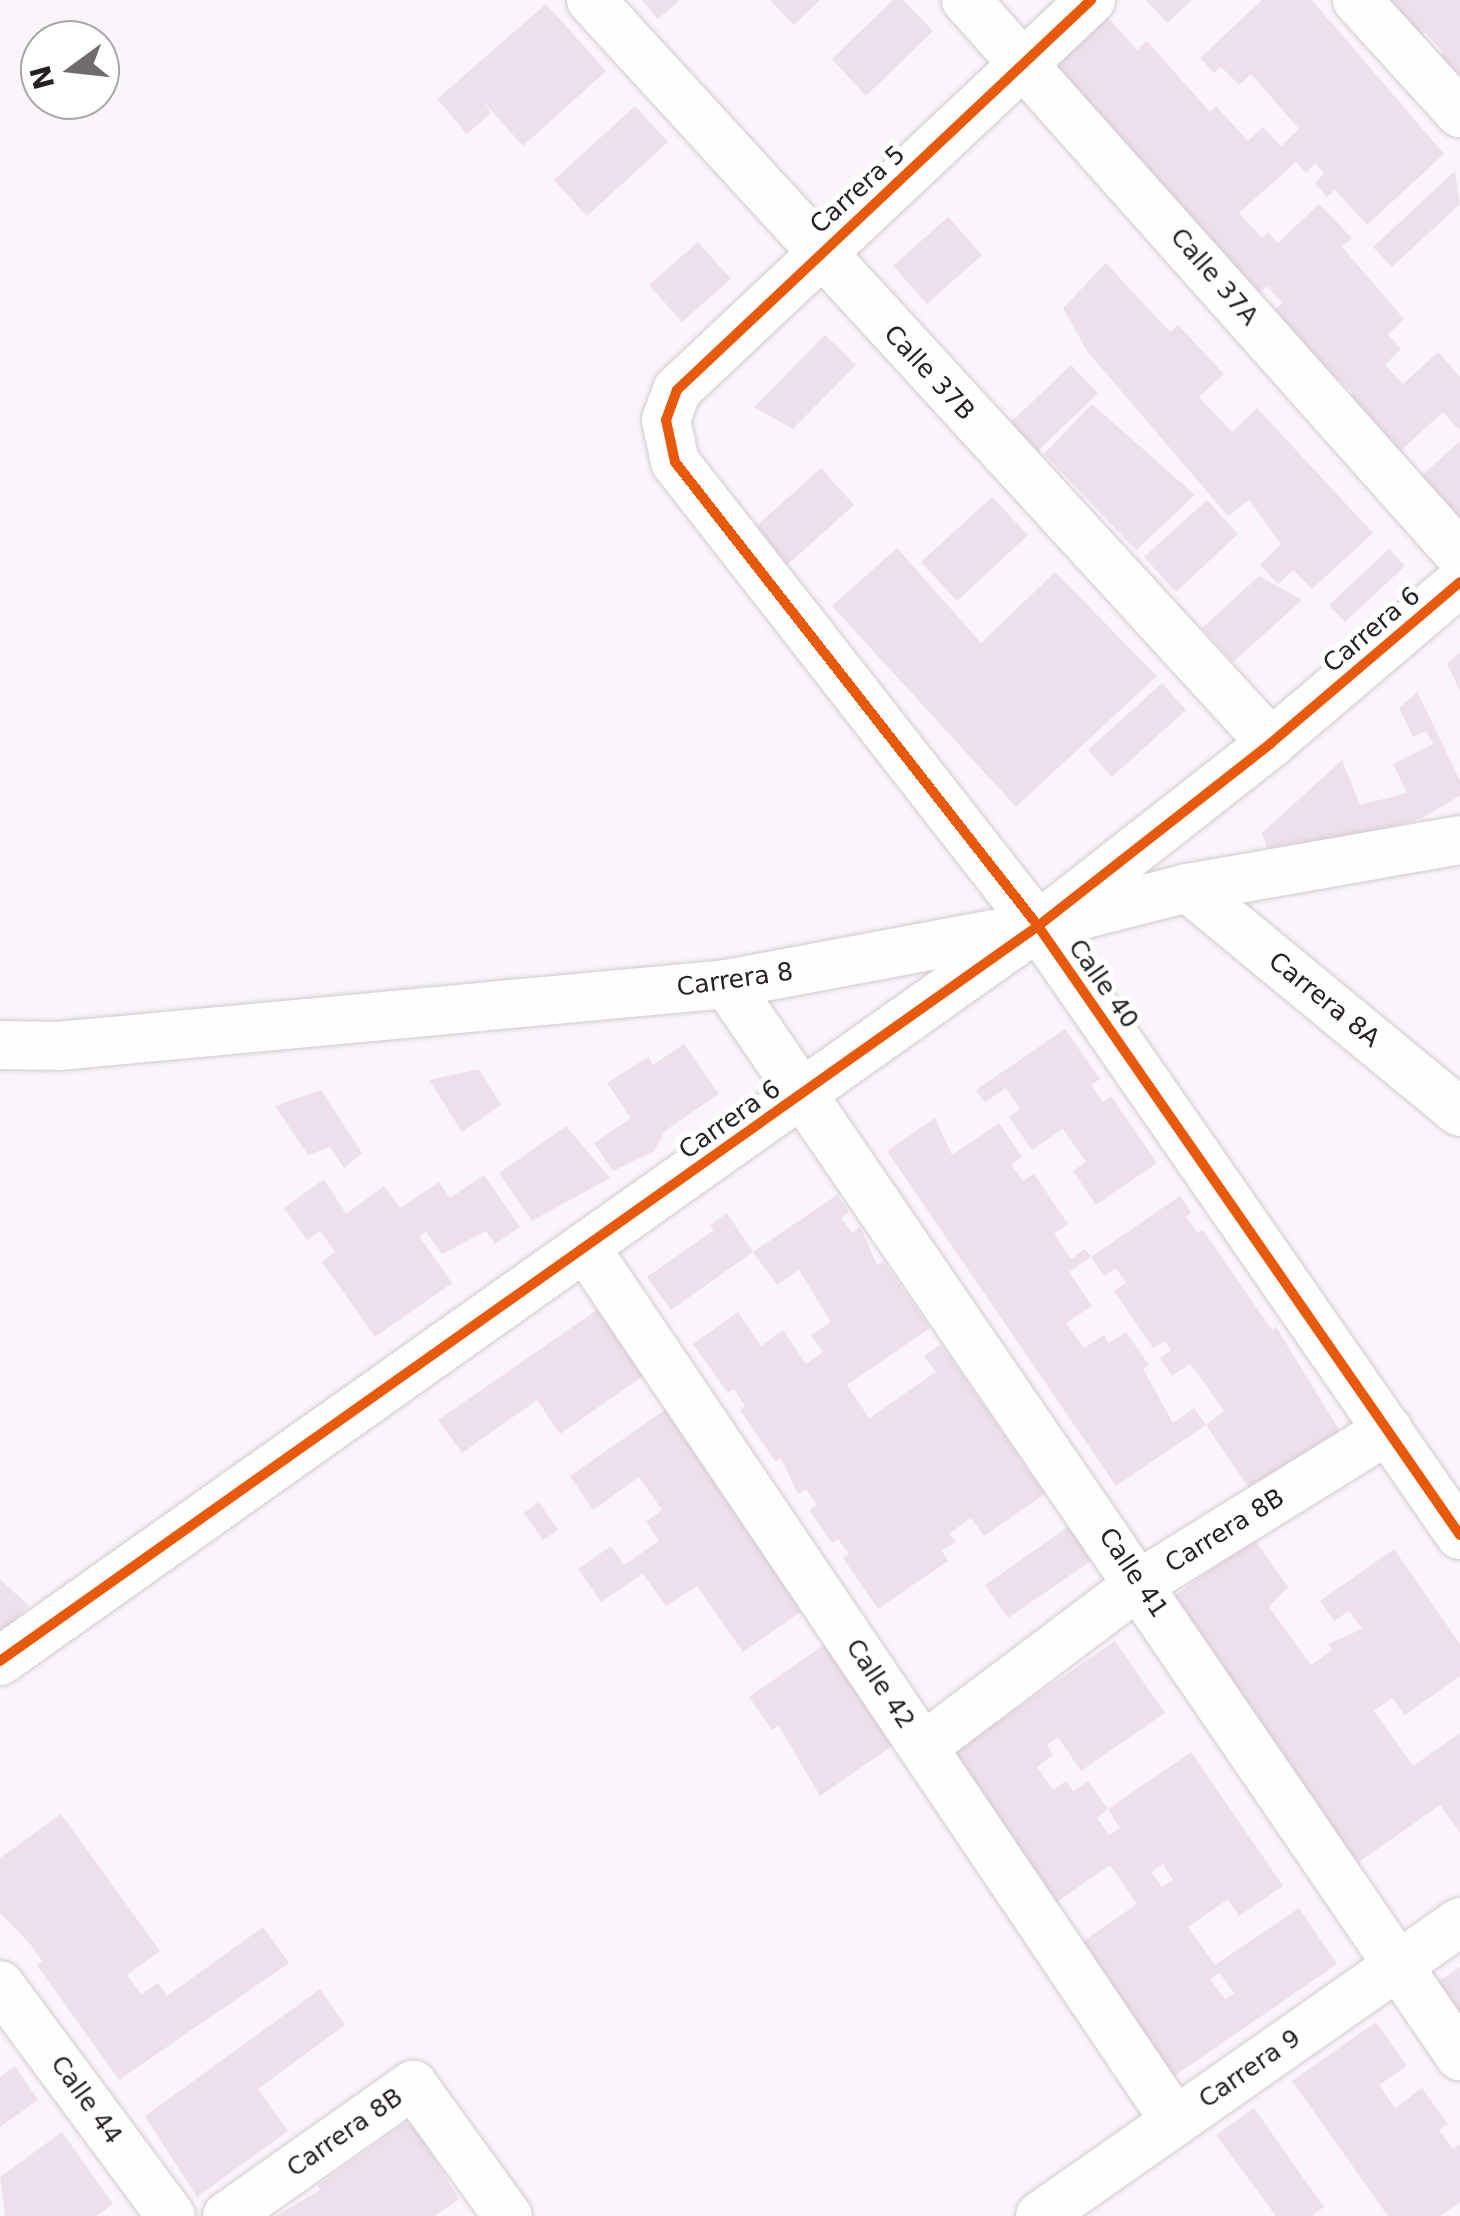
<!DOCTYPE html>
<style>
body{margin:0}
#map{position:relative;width:1460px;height:2216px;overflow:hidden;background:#faf5fa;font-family:"DejaVu Sans",sans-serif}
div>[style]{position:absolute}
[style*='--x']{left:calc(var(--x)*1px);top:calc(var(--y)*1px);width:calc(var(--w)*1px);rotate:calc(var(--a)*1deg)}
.building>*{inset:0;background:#eddfeb}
.roads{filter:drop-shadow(0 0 2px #d0cacf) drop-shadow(0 0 2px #d0cacf)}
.street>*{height:48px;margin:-24px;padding:0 24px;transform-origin:24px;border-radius:24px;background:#fefefe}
.cycleway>*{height:10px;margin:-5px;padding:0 5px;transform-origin:5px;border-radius:5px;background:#e8590c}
span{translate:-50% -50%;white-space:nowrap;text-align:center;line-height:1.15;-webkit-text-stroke:10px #fff;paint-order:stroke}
.street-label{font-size:25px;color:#272126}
.north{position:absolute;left:20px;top:20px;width:100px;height:100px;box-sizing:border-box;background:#fff;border:2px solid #a9a6a8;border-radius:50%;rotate:255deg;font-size:28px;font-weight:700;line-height:40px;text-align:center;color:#272126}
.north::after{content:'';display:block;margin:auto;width:35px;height:45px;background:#716b70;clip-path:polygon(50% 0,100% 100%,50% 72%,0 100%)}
</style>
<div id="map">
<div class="building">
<div style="clip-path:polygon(642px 0,680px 0,658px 19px)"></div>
<div style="clip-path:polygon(770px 0,820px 0,794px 25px)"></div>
<div style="clip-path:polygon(893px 0,903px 0,933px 31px,866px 96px,832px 59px)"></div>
<div style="clip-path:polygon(1146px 0,1192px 0,1167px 23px)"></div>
<div style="clip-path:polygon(1262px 0,1312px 0,1444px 154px,1367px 225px,1335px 190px,1327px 197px,1315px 183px,1324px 173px,1315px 163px,1306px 173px,1296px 162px,1239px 213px,1262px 238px,1268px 232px,1278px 243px,1319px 204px,1352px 238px,1342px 247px,1404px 319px,1388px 334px,1401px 349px,1385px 365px,1403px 384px,1438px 352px,1460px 377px,1460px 431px,1443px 412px,1398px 453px,1348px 398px,1353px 393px,1339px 379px,1334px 383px,1270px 314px,1282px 303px,1267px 286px,1255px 297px,1050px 67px,1106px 15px,1137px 50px,1147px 41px,1210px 112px,1216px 106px,1248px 141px,1263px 127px,1281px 146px,1299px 129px,1251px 74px,1239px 85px,1221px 67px,1214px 73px,1200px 58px)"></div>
<div style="clip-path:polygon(1391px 0,1460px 0,1460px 90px,1439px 57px,1443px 52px,1425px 32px,1415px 42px,1383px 7px)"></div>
<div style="clip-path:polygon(546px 4px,606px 71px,523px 146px,483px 101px,491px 113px,467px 134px,437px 99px)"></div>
<div style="clip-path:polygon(635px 106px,668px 142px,587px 216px,554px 180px)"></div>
<div style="clip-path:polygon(1455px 171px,1460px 204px,1392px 267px,1373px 247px)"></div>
<div style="clip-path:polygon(948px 217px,982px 255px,927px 304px,893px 266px)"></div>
<div style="clip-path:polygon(698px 242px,731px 279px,682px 322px,649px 285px)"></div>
<div style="clip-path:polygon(1106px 263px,1170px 332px,1178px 325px,1224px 374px,1199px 397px,1232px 432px,1257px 408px,1373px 533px,1312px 589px,1293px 570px,1278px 584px,1260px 565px,1281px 544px,1249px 500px,1228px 516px,1087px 351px,1063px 308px)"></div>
<div style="clip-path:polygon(825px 335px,856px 365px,793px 429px,754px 407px)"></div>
<div style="clip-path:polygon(1071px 365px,1098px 393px,1036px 453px,1009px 424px)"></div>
<div style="clip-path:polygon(1092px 404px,1195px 495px,1136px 550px,1044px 454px)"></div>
<div style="clip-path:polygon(1460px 441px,1460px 516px,1458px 518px,1420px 477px)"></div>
<div style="clip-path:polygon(821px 468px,854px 505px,776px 575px,743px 538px)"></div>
<div style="clip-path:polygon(992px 497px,1028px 535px,957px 601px,921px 562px)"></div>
<div style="clip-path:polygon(1207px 500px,1238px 534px,1176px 592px,1144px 557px)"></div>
<div style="clip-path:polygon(897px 548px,981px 643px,1055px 572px,1157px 676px,1016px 807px,832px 606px)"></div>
<div style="clip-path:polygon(1389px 549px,1405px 566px,1345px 622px,1329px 605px)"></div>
<div style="clip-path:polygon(1259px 576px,1302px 600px,1233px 662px,1202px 628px)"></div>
<div style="clip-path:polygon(1460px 652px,1460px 691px,1447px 664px)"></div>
<div style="clip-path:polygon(1162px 683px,1186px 710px,1112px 777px,1088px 750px)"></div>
<div style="clip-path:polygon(1417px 692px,1460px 780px,1460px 796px,1420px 819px,1271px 860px,1262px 833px,1342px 760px,1360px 805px,1407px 793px,1393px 764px,1433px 744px,1426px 731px,1413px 737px,1399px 708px)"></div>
<div style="clip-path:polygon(1065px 1029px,1100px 1079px,1091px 1085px,1103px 1102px,1111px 1096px,1157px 1163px,1096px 1205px,1073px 1171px,1086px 1162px,1063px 1129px,1032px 1150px,1009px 1117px,1020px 1109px,1006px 1088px,985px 1102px,976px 1090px)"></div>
<div style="clip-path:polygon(684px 1044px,719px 1094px,665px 1131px,654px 1151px,613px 1171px,594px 1143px,631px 1118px,607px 1083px,648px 1057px,653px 1065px)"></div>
<div style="clip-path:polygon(479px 1069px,501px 1105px,462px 1132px,429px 1080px)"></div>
<div style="clip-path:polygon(321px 1090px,362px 1153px,344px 1168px,330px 1147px,308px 1155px,275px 1106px)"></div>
<div style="clip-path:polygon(935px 1118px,952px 1155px,999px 1123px,1022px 1157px,1011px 1164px,1023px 1181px,1034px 1174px,1068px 1224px,1054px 1234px,1071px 1259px,1085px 1249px,1091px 1257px,1180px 1196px,1191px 1212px,1186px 1217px,1198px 1233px,1203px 1230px,1272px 1330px,1276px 1327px,1340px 1431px,1251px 1491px,1206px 1425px,1224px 1411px,1201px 1378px,1190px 1364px,1172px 1376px,1160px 1358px,1171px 1350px,1165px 1341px,1153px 1348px,1114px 1291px,1126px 1283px,1116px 1268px,1104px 1276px,1091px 1257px,1069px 1272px,1092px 1306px,1066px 1323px,1084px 1348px,1104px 1335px,1109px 1343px,1126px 1332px,1149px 1365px,1143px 1369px,1173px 1423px,1194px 1408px,1206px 1425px,1116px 1486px,887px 1151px)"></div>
<div style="clip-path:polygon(566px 1126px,610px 1178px,532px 1221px,499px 1173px)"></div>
<div style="clip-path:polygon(484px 1175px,520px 1227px,495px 1244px,486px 1231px,442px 1254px,426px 1232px,419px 1236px,452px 1283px,375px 1337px,322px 1262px,335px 1252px,320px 1231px,307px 1240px,284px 1208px,324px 1179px,346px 1214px,384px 1186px,400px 1208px,439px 1182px,450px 1198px)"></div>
<div style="clip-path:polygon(837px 1195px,849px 1212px,841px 1218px,852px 1233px,860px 1227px,877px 1265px,883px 1261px,930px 1328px,847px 1385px,869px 1418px,936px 1372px,924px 1356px,941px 1344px,1045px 1494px,984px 1536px,971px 1518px,949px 1534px,956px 1542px,942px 1551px,948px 1561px,878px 1609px,843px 1558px,849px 1554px,838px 1539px,832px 1543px,809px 1510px,817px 1505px,806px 1489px,798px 1494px,781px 1458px,775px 1461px,740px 1410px,745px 1406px,734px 1389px,728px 1393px,693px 1344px,738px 1312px,761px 1346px,783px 1330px,806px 1364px,823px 1352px,811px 1335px,831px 1322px,799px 1270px,777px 1285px,753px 1252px)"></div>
<div style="clip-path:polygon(727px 1213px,753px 1252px,671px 1310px,647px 1277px,714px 1230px,710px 1225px)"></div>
<div style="clip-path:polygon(597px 1310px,643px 1376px,560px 1434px,537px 1400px,462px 1453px,438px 1420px)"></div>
<div style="clip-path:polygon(666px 1409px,805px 1609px,743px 1652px,697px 1586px,666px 1606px,643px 1574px,601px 1602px,578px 1569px,611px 1546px,624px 1565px,659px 1541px,646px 1522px,662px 1510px,639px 1477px,593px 1510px,570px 1476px)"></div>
<div style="clip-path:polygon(539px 1502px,558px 1530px,543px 1540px,524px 1513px)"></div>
<div style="clip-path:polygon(1068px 1527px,1091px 1561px,1008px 1618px,985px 1585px)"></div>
<div style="clip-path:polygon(1254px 1539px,1288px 1587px,1269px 1607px,1311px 1665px,1332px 1650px,1328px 1644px,1362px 1629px,1349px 1611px,1334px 1621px,1320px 1601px,1394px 1549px,1460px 1644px,1460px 1676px,1405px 1715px,1392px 1698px,1374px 1711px,1413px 1766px,1460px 1733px,1460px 1833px,1440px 1805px,1352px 1867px,1166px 1602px)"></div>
<div style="clip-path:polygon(0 1579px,29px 1606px,0 1634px)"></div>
<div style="clip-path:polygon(evenodd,1115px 1641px,1165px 1713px,1081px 1771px,1058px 1737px,1047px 1745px,1053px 1755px,1037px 1767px,1053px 1790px,1066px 1781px,1073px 1791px,1088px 1781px,1108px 1809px,1097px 1818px,1109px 1835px,1120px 1828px,1108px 1809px,1191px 1752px,1283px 1886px,1239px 1916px,1228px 1899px,1188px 1927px,1215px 1965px,1299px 1908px,1337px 1964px,1170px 2079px,1078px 1945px,1137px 1904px,1110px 1865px,1051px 1906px,1039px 1889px,1045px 1886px,1041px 1880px,1036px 1884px,997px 1828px,1003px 1824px,948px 1756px,1115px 1641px,1163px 1864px,1173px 1880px,1162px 1887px,1151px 1872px,1163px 1864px,1115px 1641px,1220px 1973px,1234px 1993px,1225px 1999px,1210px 1979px,1220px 1973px)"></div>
<div style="clip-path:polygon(828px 1642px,898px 1742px,820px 1796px,779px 1726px,772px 1730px,749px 1697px)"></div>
<div style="clip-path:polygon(61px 1814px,160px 1951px,127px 1975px,141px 1994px,158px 1983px,167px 1996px,263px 1927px,289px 1963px,119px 2080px,37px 1965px,42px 1961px,31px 1945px,0 1913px,0 1858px)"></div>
<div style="clip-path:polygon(1460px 1967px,1460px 2029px,1435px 1984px)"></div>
<div style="clip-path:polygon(320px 1989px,345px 2025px,258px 2089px,288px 2131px,197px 2197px,145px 2116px)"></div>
<div style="clip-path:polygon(1376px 2022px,1407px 2066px,1379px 2085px,1395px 2108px,1422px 2088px,1448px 2124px,1439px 2130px,1453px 2149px,1460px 2144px,1460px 2202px,1440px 2216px,1388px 2216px,1292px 2081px)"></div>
<div style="clip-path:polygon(15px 2066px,38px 2100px,0 2127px,0 2077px)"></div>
<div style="clip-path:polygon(1254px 2108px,1324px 2207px,1311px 2216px,1276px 2216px,1216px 2135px)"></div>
<div style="clip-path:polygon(405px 2123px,413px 2124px,459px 2199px,435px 2216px,276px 2216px,320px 2190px,317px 2186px)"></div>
<div style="clip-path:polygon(62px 2132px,113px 2204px,96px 2216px,5px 2216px,0 2177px)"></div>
</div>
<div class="roads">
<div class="street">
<div style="--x:591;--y:0;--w:1007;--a:47.53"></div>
<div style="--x:966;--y:0;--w:743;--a:48.33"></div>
<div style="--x:1091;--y:0;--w:569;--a:136.71"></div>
<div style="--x:677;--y:390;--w:32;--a:110"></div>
<div style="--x:666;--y:420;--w:43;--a:77.9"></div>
<div style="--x:675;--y:462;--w:589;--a:51.96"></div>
<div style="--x:1038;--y:926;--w:741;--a:55.28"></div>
<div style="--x:1357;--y:0;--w:153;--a:47.7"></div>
<div style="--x:1188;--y:888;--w:352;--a:39.5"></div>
<div style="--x:727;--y:984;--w:1299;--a:55.64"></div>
<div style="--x:0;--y:1045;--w:58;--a:1"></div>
<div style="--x:58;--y:1046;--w:672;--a:-5.29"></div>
<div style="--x:727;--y:984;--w:316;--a:-10.6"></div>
<div style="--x:1038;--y:926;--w:155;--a:-14.2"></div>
<div style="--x:1188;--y:888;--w:276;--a:-10"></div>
<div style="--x:585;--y:1247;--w:1055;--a:55.98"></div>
<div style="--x:0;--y:1661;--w:1272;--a:-35.3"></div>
<div style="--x:1038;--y:926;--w:296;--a:-38.1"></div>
<div style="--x:1271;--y:743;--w:248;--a:-40.4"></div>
<div style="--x:923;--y:1747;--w:273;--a:-37"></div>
<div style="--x:1141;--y:1583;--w:291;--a:-31.8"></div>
<div style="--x:0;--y:1985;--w:287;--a:53.5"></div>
<div style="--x:227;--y:2216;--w:228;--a:-35.2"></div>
<div style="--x:413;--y:2085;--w:162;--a:54.1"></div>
<div style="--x:1040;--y:2216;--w:513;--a:-34.99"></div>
</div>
</div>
<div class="cycleway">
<div style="--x:1091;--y:0;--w:569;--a:136.71"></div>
<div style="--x:677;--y:390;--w:32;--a:110"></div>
<div style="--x:666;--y:420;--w:43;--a:77.9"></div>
<div style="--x:675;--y:462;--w:589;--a:51.96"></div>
<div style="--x:1038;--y:926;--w:741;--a:55.28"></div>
<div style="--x:0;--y:1661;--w:1272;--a:-35.3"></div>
<div style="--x:1038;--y:926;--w:296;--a:-38.1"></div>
<div style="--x:1271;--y:743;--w:248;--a:-40.4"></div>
</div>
<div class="street-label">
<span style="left:858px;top:190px;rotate:-42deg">Carrera 5</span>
<span style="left:1214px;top:277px;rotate:49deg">Calle 37A</span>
<span style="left:929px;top:373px;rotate:47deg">Calle 37B</span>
<span style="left:1372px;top:630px;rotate:-40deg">Carrera 6</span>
<span style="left:735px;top:980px;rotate:-8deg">Carrera 8</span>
<span style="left:1103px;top:984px;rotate:55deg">Calle 40</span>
<span style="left:1324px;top:1000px;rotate:39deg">Carrera 8A</span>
<span style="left:730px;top:1120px;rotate:-35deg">Carrera 6</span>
<span style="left:1225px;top:1531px;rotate:-32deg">Carrera 8B</span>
<span style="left:1133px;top:1573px;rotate:56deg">Calle 41</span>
<span style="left:880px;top:1684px;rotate:56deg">Calle 42</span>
<span style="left:1250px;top:2069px;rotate:-35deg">Carrera 9</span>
<span style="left:86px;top:2100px;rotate:54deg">Calle 44</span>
<span style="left:345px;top:2133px;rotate:-35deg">Carrera 8B</span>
</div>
<div class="north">N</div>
</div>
